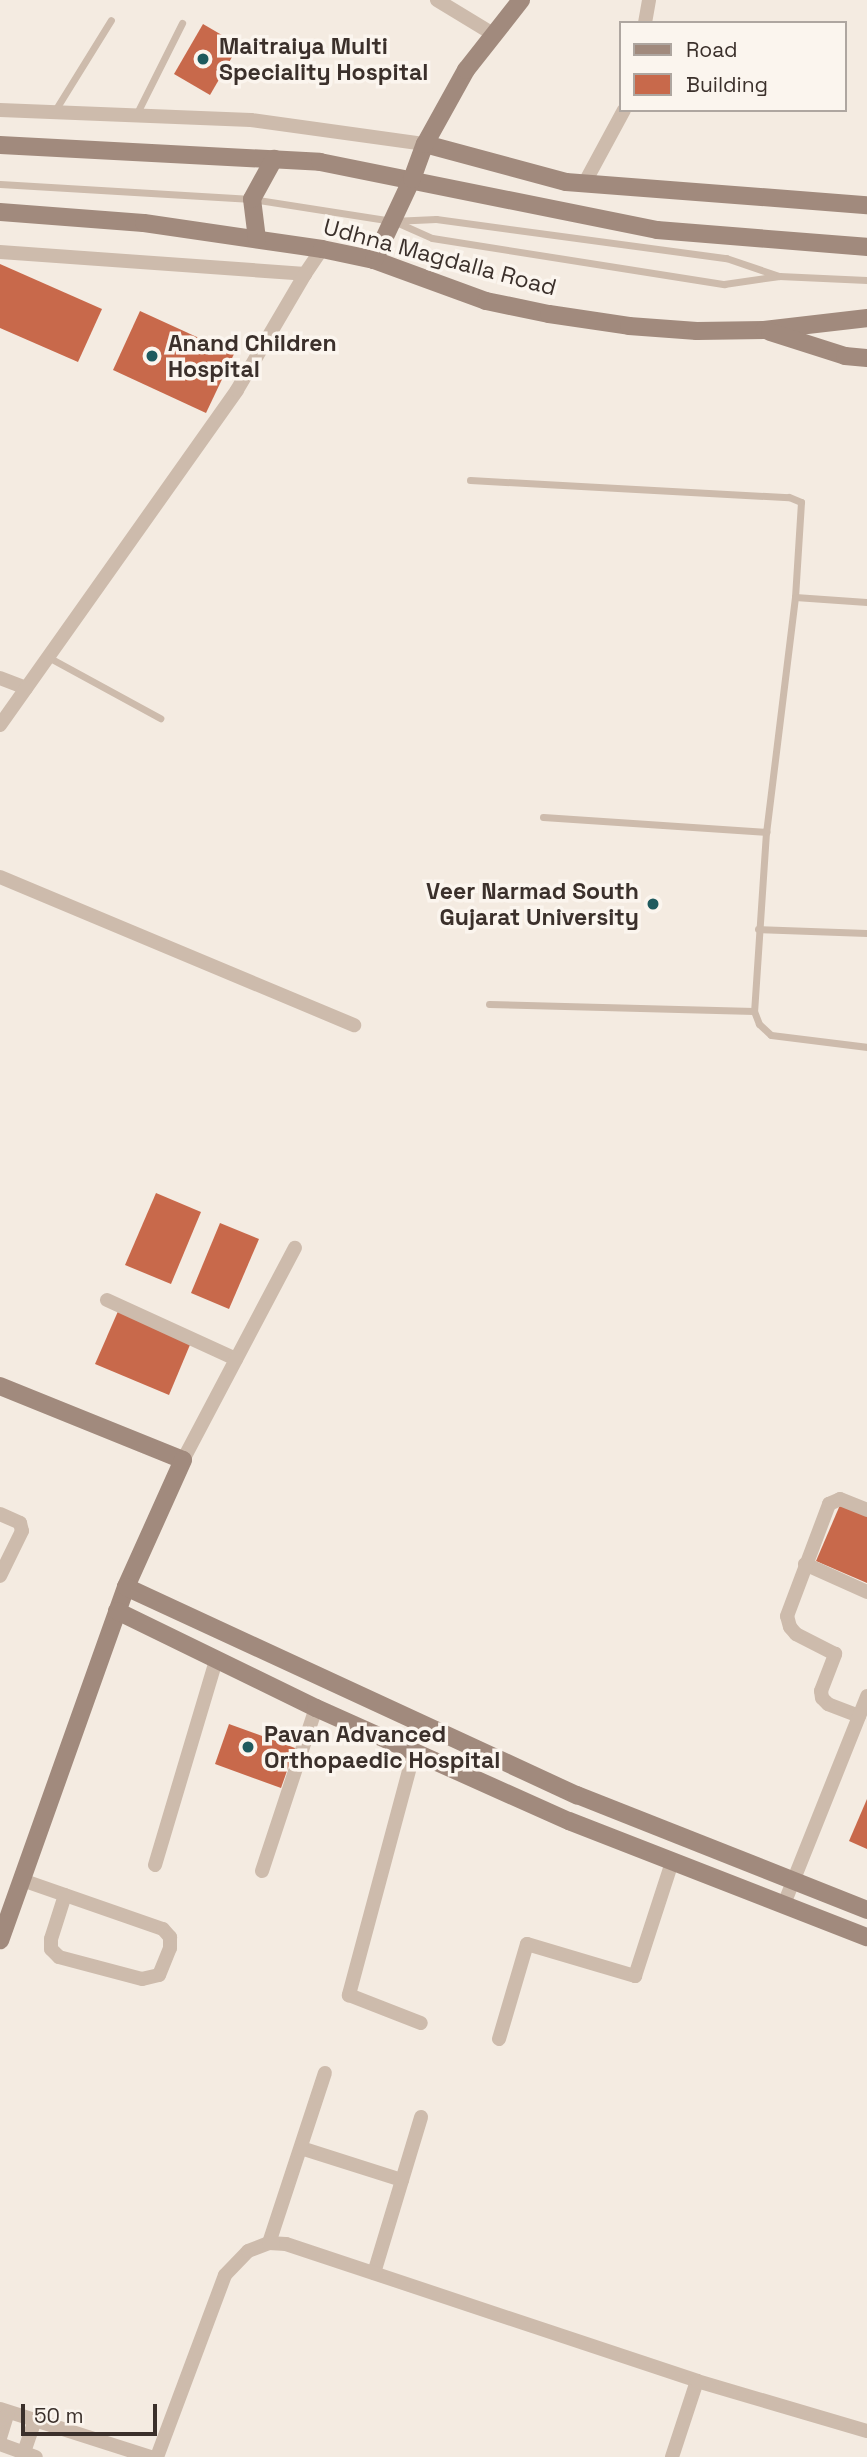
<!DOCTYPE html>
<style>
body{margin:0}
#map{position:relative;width:867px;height:2457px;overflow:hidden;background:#f4ebe1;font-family:"Space Grotesk",sans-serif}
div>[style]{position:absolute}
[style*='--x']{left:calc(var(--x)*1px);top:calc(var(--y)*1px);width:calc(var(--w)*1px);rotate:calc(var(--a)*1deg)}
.building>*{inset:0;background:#c8694b}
.lane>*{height:7px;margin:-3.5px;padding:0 3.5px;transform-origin:3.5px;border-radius:3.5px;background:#cdbbac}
.street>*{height:14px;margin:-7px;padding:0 7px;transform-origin:7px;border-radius:7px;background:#cdbbac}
.secondary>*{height:18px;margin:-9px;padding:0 9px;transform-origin:9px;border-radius:9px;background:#a18a7d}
.dots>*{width:19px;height:19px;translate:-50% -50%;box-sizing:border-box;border:4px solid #fbf5ee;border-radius:50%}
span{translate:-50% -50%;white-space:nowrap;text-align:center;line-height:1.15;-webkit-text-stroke:7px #fbf5ee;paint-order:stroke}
.poi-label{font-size:23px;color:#3b302b;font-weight:700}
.left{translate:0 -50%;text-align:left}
.right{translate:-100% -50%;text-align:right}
.street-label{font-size:23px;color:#3b302b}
.legend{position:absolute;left:619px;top:21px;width:228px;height:91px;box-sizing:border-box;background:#fbf5ee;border:2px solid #aea6a0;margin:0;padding:9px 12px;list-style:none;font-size:21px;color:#3b302b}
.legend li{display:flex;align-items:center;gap:14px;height:35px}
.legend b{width:35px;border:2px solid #aea6a0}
.scale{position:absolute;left:21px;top:2404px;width:136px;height:32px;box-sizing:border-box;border:4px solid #3b302b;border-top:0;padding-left:9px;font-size:21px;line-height:24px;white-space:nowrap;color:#3b302b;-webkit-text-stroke:5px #fbf5ee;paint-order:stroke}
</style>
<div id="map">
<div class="building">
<div style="clip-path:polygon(203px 24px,239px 45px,210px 95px,174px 74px)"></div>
<div style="clip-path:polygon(0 264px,102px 309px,78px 362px,0 328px)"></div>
<div style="clip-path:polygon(140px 311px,234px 354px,206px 413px,113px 370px)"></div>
<div style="clip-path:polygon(156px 1193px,201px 1212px,171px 1284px,125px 1265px)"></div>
<div style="clip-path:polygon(220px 1223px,259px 1239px,229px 1309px,191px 1293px)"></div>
<div style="clip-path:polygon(119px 1309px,192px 1340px,169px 1395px,95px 1364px)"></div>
<div style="clip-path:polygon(840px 1505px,867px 1516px,867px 1583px,816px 1561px)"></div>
<div style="clip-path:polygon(229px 1724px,295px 1748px,281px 1788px,215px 1764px)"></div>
<div style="clip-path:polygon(867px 1799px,867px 1849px,849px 1841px)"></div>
</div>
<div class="lane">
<div style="--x:54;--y:112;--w:108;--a:-58.2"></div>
<div style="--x:136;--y:115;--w:103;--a:-63.4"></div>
<div style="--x:0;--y:184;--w:252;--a:3.4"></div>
<div style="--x:252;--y:199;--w:142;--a:8.9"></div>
<div style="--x:392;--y:221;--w:44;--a:-2.6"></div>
<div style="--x:436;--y:219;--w:293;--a:7.7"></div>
<div style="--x:726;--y:258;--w:56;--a:18.8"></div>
<div style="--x:396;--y:222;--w:39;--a:24"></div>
<div style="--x:432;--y:238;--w:296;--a:9"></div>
<div style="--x:724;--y:284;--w:56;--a:-8.3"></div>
<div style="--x:779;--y:276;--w:88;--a:2.6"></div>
<div style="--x:470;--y:480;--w:319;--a:3.1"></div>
<div style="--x:789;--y:497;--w:13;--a:23"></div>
<div style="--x:801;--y:502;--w:95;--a:93.6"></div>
<div style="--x:795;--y:597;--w:237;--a:97"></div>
<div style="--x:766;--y:832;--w:179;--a:93.8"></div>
<div style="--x:754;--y:1011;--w:14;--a:69"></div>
<div style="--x:759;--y:1024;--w:16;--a:43"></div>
<div style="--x:771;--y:1035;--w:97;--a:7.1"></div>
<div style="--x:795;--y:597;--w:72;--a:4"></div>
<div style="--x:48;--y:657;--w:128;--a:28.6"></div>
<div style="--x:543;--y:817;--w:224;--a:3.8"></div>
<div style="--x:758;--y:929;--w:109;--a:2.1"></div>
<div style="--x:489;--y:1004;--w:265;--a:1.5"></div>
</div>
<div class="street">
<div style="--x:437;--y:0;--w:66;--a:31.3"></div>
<div style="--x:645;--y:23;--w:23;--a:-80"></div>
<div style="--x:0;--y:110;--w:251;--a:2.3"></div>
<div style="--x:251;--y:120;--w:176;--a:7.9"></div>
<div style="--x:584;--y:184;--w:84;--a:-61.6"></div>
<div style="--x:0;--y:252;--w:306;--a:4.1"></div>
<div style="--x:305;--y:274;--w:30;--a:-56"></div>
<div style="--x:0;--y:678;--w:28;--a:21"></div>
<div style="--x:0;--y:725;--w:410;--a:-54.7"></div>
<div style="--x:237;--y:390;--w:134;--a:-59.6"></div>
<div style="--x:0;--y:877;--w:384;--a:22.7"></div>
<div style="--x:107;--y:1300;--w:142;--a:24.6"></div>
<div style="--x:183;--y:1460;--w:240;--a:-62.2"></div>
<div style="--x:0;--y:1514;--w:22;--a:24"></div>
<div style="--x:20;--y:1523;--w:8;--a:76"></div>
<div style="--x:22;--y:1531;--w:50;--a:116.1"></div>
<div style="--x:805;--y:1564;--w:68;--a:24.3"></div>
<div style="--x:859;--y:1716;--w:33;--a:-159"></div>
<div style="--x:828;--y:1704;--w:8;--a:-135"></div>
<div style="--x:822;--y:1698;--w:7;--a:-98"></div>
<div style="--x:821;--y:1691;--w:40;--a:-69"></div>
<div style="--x:835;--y:1654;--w:44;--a:-152.9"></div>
<div style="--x:796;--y:1634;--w:9;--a:-131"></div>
<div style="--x:790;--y:1627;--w:11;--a:-105"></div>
<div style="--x:787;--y:1616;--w:120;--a:-69.4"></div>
<div style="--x:829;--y:1504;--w:12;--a:-24"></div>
<div style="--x:840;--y:1499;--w:29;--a:22"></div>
<div style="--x:414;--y:1752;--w:252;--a:105"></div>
<div style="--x:349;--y:1995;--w:77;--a:21.3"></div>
<div style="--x:155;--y:1865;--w:213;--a:-73.4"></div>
<div style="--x:262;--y:1871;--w:172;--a:-71.7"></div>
<div style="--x:22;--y:1880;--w:149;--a:19.2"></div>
<div style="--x:163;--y:1929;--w:11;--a:49"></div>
<div style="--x:170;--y:1937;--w:11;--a:90"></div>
<div style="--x:170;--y:1948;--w:29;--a:112"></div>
<div style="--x:159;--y:1975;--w:17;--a:167"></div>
<div style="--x:142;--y:1979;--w:86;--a:-165.2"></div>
<div style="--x:59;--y:1957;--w:11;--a:-135"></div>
<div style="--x:51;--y:1949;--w:10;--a:-90"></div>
<div style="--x:51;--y:1939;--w:46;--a:-72.3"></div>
<div style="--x:784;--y:1904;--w:224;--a:-68.2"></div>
<div style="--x:499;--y:2039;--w:99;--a:-73.6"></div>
<div style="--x:527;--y:1944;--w:113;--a:16.5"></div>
<div style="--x:635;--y:1976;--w:120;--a:-72"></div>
<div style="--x:301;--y:2148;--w:106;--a:17.6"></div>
<div style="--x:269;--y:2243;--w:179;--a:-71.8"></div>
<div style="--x:374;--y:2273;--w:163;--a:-73.2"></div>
<div style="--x:0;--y:2409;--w:157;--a:17.7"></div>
<div style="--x:0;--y:2438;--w:27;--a:-73"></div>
<div style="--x:0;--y:2444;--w:38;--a:20"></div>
<div style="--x:24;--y:2452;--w:34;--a:-71"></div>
<div style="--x:157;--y:2457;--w:194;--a:-69.5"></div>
<div style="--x:225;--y:2275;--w:33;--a:-46"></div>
<div style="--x:248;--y:2251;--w:22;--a:-21"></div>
<div style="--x:269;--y:2243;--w:17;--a:3"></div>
<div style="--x:286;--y:2244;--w:433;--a:18.4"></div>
<div style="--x:672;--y:2457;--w:80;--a:-71.8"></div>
<div style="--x:697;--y:2381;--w:177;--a:16.4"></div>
</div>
<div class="secondary">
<div style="--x:425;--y:144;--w:146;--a:15.1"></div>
<div style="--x:566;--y:182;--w:302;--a:4.4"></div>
<div style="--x:0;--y:145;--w:320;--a:3"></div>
<div style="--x:320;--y:162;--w:344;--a:11.4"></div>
<div style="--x:657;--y:230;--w:211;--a:4.6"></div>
<div style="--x:0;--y:212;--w:144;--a:4.4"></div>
<div style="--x:144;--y:223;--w:180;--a:8.3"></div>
<div style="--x:322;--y:249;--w:53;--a:11.9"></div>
<div style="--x:374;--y:260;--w:119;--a:20.1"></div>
<div style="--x:486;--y:301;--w:64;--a:11.7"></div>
<div style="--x:549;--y:314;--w:81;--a:8.5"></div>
<div style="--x:629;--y:326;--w:68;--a:4.2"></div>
<div style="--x:697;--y:331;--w:67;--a:-0.9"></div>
<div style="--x:764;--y:330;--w:104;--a:-6.6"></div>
<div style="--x:257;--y:239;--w:40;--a:-97.1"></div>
<div style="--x:252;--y:199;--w:46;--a:-61.2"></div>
<div style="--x:374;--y:260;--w:89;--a:-64.9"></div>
<div style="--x:412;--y:179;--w:37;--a:-70"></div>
<div style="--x:425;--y:144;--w:85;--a:-61"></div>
<div style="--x:466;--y:70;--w:89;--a:-51.8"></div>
<div style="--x:770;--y:332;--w:79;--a:17.7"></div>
<div style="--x:845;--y:356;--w:22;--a:5"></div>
<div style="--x:0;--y:1386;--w:197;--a:22"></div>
<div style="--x:183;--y:1460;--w:139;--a:114.2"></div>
<div style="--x:126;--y:1587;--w:375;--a:109.6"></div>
<div style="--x:126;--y:1587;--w:497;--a:24.8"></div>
<div style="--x:577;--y:1795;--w:312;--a:21.6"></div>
<div style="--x:117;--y:1611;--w:221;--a:26"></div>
<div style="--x:316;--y:1708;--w:277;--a:24.1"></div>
<div style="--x:569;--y:1821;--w:320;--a:21.3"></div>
</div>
<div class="dots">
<div style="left:203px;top:59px;background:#1f5a5e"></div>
<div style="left:152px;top:356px;background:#1f5a5e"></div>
<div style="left:653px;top:904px;background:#1f5a5e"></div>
<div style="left:248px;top:1747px;background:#1f5a5e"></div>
</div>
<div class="poi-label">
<span class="left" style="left:219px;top:59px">Maitraiya Multi<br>Speciality Hospital</span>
<span class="left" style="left:168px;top:356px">Anand Children<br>Hospital</span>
<span class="right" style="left:639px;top:904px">Veer Narmad South<br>Gujarat University</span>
<span class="left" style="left:264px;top:1747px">Pavan Advanced<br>Orthopaedic Hospital</span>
</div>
<div class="street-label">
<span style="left:440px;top:257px;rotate:15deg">Udhna Magdalla Road</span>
</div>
<ul class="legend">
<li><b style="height:9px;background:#a18a7d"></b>Road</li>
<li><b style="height:19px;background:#c8694b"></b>Building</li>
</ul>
<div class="scale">50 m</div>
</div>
